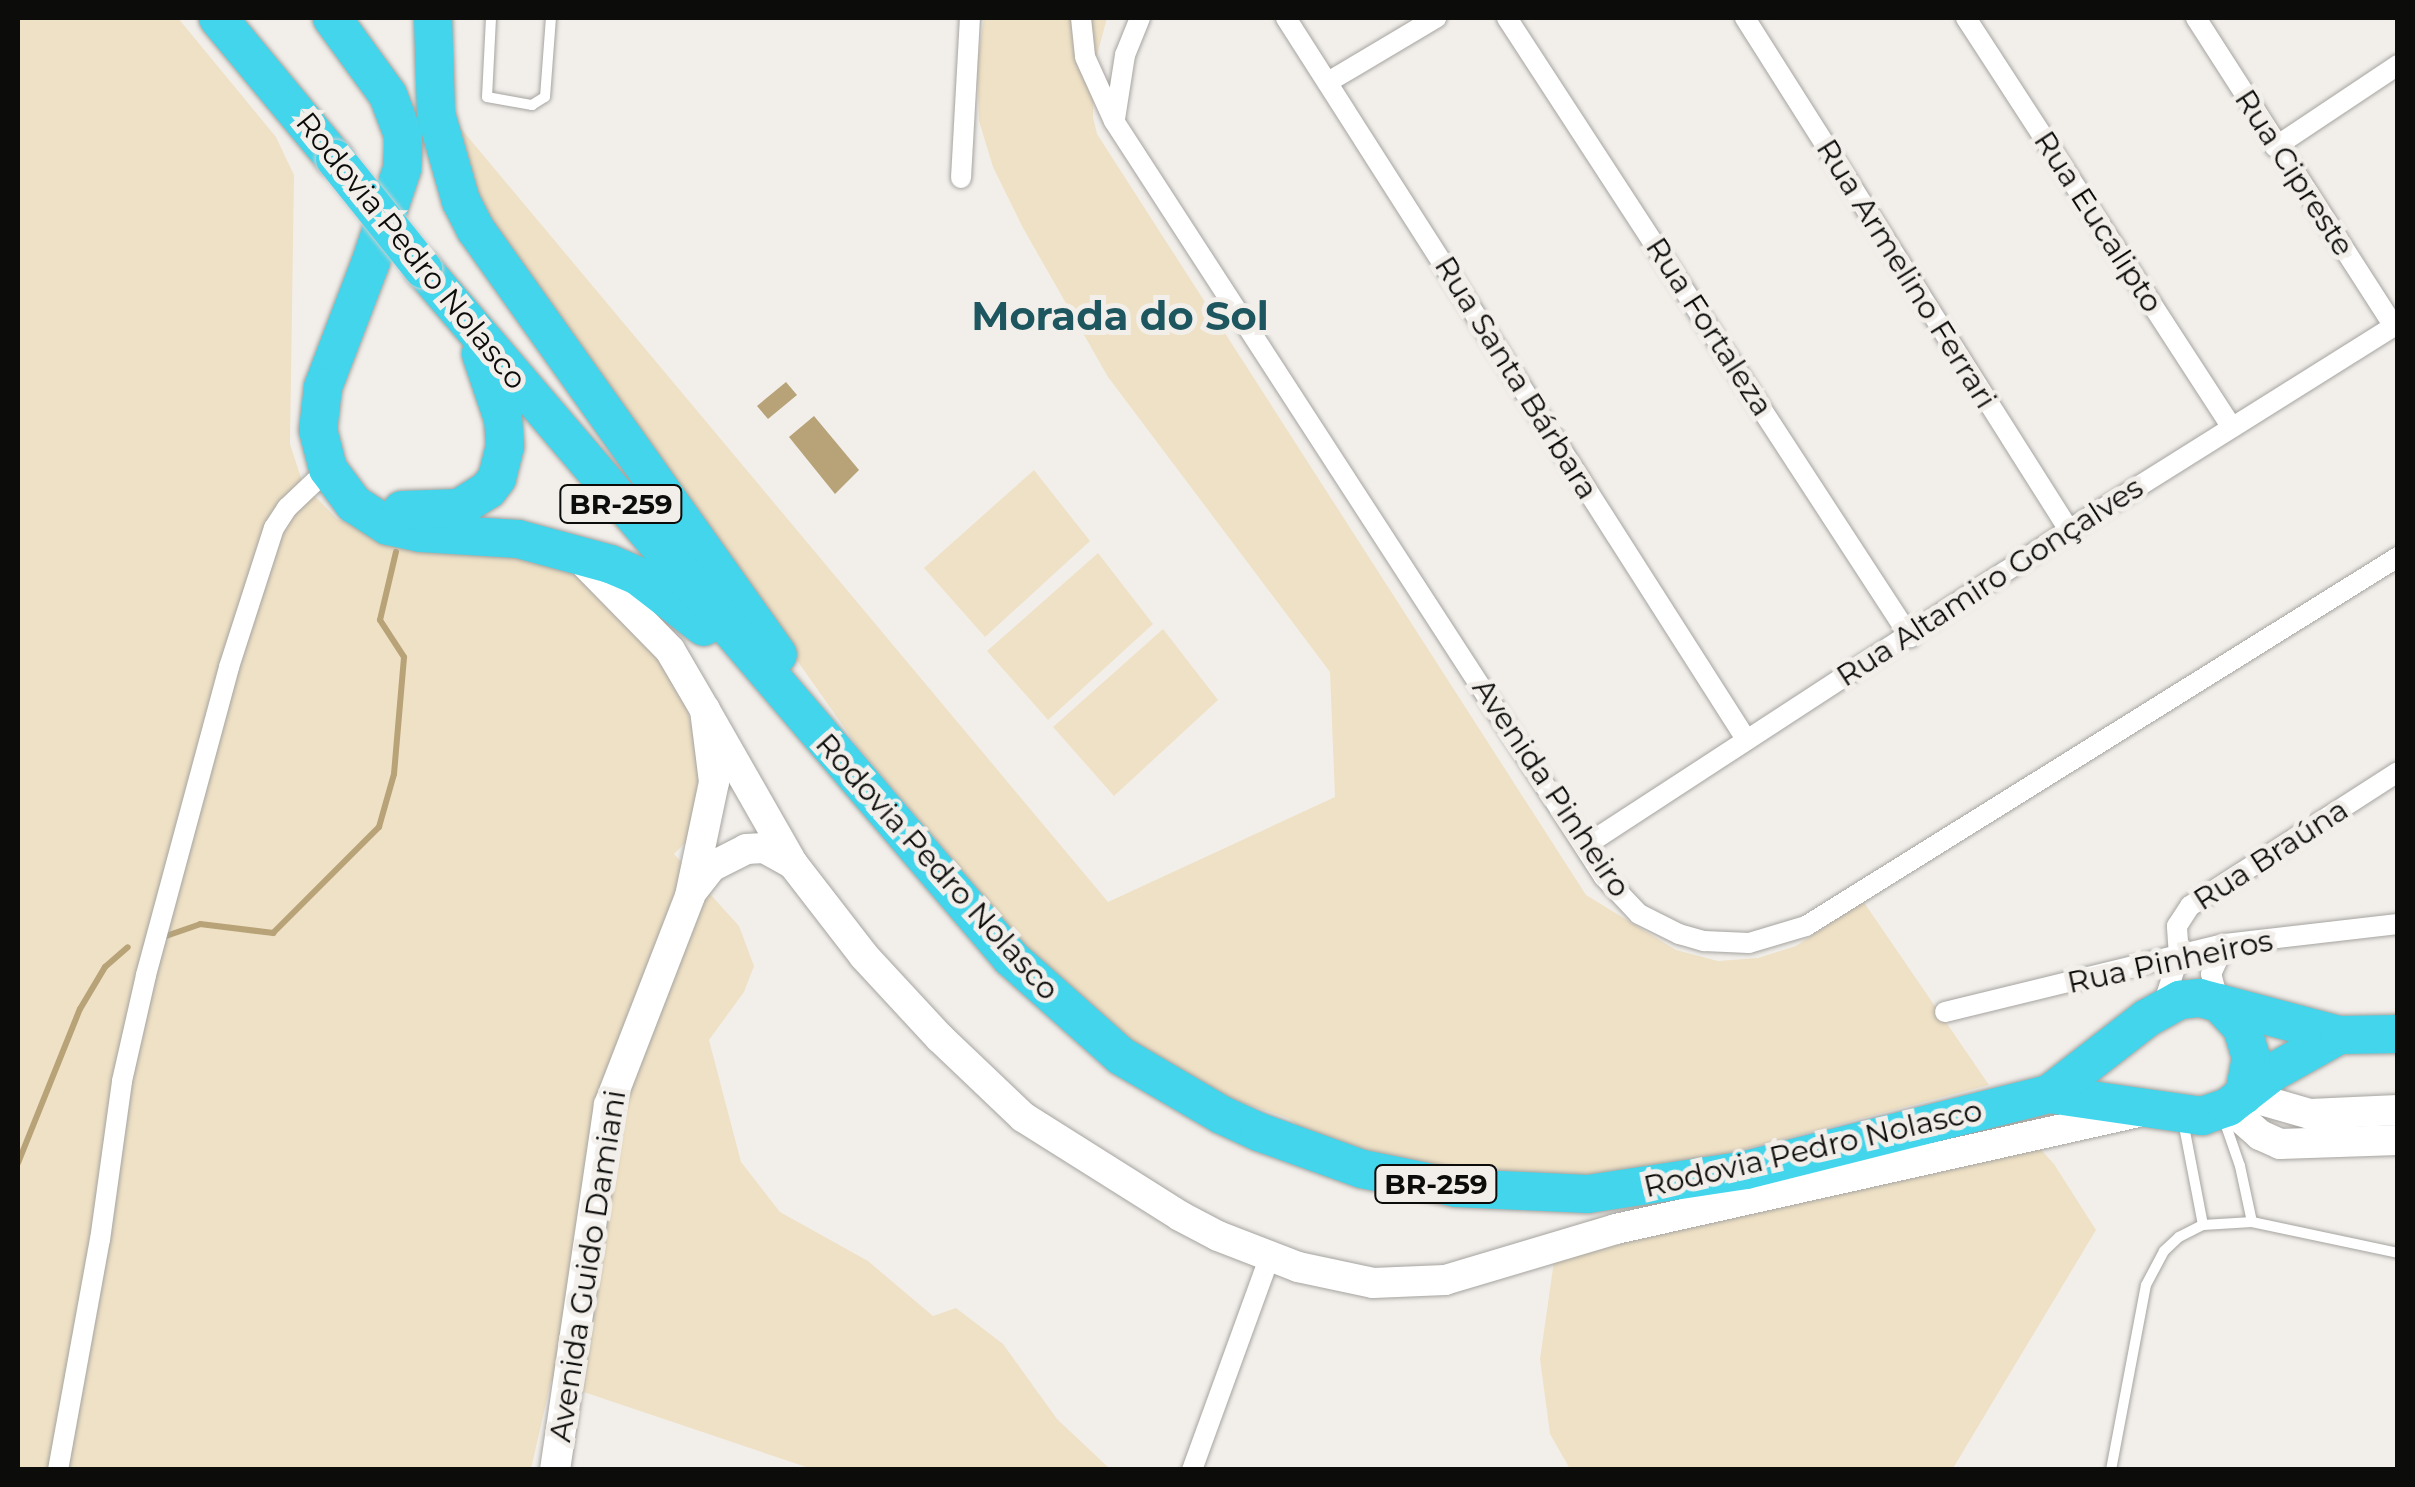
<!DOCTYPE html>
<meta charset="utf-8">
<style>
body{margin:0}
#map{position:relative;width:2415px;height:1487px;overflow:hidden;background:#f2efeb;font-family:Montserrat,sans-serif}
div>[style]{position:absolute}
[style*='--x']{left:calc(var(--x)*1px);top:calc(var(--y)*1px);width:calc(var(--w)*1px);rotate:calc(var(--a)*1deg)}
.green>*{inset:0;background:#efe1c5}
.water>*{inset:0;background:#b8a277}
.stream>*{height:6px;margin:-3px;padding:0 3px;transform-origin:3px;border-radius:3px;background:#b8a277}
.roads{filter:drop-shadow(0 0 2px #a6a4a0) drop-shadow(0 0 2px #a6a4a0)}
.lane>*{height:10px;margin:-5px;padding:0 5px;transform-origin:5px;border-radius:5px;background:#fff}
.street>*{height:20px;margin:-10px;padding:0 10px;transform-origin:10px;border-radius:10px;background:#fff}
.secondary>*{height:30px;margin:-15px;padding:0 15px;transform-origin:15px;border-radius:15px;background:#fff}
.highway>*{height:38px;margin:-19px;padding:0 19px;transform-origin:19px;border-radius:19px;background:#42d5eb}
.bridges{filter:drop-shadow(0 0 2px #cecece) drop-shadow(0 0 2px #cecece)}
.highway-bridge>*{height:38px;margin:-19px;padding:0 19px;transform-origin:19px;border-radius:19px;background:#42d5eb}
span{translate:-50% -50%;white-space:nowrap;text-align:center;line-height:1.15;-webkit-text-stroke:10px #f2efeb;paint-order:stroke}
.shield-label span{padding:2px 8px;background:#f2efeb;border:2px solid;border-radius:8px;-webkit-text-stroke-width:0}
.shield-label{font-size:28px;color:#0c0c0a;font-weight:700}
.street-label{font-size:30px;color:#0c0c0a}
.district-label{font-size:40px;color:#1d565f;font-weight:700}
.frame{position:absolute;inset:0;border:20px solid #0c0c0a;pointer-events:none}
</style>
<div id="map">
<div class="green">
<div style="clip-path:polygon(18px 18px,178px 18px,276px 137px,294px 175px,290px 444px,303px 484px,337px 519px,384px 537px,556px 563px,576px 575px,650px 638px,686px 705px,697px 749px,699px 785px,688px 840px,674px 854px,739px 926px,754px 966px,744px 992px,709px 1040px,741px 1162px,780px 1212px,868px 1261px,933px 1316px,956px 1308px,1003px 1344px,1057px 1419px,1110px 1469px,812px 1469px,551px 1381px,531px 1469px,18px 1469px)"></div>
<div style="clip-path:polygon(984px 18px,1107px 18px,1094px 66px,1093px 117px,1097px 134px,1586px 895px,1676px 950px,1718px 961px,1758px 958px,1796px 946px,1863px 901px,1989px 1085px,1691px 1163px,1613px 1176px,1477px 1185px,1313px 1137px,1288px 1118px,1219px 1095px,1129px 1042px,1057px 983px,858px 747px,564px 330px,473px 191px,458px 125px,1108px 902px,1335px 797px,1330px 672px,1108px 377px,1023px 228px,993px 167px,979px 121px,977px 65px)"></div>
<div style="clip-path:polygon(1034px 470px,1090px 541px,985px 637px,924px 568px)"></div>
<div style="clip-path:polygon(1098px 553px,1153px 624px,1048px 720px,987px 651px)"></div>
<div style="clip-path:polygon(1163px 629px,1218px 700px,1114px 796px,1053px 727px)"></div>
<div style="clip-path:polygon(2035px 1143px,2054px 1164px,2096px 1230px,1952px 1470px,1570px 1469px,1550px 1434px,1540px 1359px,1556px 1247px,1565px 1247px,1591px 1219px,1683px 1207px)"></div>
</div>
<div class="water">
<div style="clip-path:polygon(786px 382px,797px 395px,768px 419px,757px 406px)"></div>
<div style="clip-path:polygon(814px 416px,859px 470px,835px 494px,789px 437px)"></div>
</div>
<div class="stream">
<div style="--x:166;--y:936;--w:36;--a:-19"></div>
<div style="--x:200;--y:924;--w:74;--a:7"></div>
<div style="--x:273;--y:933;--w:150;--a:-45"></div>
<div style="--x:379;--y:827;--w:55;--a:-74.2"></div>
<div style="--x:394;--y:774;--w:117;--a:-85.1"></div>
<div style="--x:404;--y:657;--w:44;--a:-123"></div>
<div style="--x:380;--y:620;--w:70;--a:-76.8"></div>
<div style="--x:18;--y:1163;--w:166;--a:-68.1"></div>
<div style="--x:80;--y:1009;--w:49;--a:-59.2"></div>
<div style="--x:105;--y:967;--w:30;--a:-41"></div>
</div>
<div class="roads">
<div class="lane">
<div style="--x:491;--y:18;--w:79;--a:92.9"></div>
<div style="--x:487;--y:97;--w:46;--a:10.1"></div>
<div style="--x:532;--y:105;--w:15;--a:-32"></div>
<div style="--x:545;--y:97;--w:79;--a:-85.7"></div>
<div style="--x:2223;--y:1117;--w:52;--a:70.9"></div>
<div style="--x:2240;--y:1166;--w:57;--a:77.9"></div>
<div style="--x:2183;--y:1121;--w:106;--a:79.1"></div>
<div style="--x:2111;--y:1470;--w:188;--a:-79.3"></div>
<div style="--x:2146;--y:1285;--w:38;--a:-62"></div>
<div style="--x:2164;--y:1251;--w:21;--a:-43"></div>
<div style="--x:2179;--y:1237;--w:27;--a:-27"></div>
<div style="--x:2203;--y:1225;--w:49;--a:-3.5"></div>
<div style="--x:2252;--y:1222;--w:149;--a:12"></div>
</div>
<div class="street">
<div style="--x:1081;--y:18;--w:39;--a:84"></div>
<div style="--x:1085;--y:57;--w:70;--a:65.6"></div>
<div style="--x:1114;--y:121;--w:901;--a:57.05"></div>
<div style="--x:1604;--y:877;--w:51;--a:46.6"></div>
<div style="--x:1639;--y:914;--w:45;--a:26.6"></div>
<div style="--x:1679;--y:934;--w:26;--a:16"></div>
<div style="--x:1704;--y:941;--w:45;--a:2.5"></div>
<div style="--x:1749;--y:943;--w:59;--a:-16.6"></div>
<div style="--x:1806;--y:926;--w:698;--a:-31.94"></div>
<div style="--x:1286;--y:18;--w:855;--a:57.46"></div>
<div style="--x:1507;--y:18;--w:739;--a:56.93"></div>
<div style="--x:1745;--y:18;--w:606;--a:57.67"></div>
<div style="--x:1966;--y:18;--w:487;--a:57"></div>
<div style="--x:2196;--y:18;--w:367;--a:57.3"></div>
<div style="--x:1328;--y:82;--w:126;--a:-30.7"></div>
<div style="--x:1115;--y:119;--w:65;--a:-81.1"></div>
<div style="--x:1125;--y:55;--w:40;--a:-68"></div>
<div style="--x:2275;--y:147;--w:148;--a:-33.7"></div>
<div style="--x:961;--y:178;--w:160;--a:-86.8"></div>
<div style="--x:1586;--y:845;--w:577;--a:-33.11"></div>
<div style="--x:2069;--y:530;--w:388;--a:-32.1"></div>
<div style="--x:2219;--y:1003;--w:30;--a:-105"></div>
<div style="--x:2211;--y:974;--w:33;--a:-65"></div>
<div style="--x:2162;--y:1008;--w:55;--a:-71.9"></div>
<div style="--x:2179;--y:956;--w:30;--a:-94"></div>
<div style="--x:2177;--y:926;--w:24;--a:-57"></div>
<div style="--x:2190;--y:906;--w:247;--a:-32.8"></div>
<div style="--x:1945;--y:1012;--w:288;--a:-13.7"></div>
<div style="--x:2225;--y:944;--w:174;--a:-6.6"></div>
<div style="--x:58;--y:1470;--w:234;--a:-79.7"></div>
<div style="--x:100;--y:1240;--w:161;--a:-82.1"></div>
<div style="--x:122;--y:1081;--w:109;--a:-77.2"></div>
<div style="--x:146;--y:975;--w:319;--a:-74.9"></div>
<div style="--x:229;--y:667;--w:146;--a:-72.1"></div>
<div style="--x:274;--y:528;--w:24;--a:-57"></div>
<div style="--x:287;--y:508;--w:57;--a:-43.6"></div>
<div style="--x:1192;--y:1470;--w:226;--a:-70"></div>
</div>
<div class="secondary">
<div style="--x:705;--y:710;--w:177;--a:60.3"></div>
<div style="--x:793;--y:864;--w:116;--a:52.3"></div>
<div style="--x:864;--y:956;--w:112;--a:47.2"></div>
<div style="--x:940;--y:1038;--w:115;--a:43.6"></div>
<div style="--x:1023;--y:1117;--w:186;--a:32.2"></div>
<div style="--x:1180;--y:1216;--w:43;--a:27.8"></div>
<div style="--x:1218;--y:1236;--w:86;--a:21.2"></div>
<div style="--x:1298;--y:1267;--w:77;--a:12"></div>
<div style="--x:1373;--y:1283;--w:72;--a:-2.4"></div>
<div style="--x:1445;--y:1280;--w:178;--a:-16.6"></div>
<div style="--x:1616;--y:1229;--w:540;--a:-12.62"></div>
<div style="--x:694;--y:889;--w:28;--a:-52"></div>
<div style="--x:711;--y:867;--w:39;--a:-27"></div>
<div style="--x:746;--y:849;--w:18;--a:-3"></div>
<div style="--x:764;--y:848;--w:33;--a:29"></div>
<div style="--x:2244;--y:1095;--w:69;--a:16.1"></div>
<div style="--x:2310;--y:1114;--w:88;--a:-2.6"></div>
<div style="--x:2228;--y:1107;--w:43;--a:41.2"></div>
<div style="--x:2260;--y:1135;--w:22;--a:24"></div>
<div style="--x:2280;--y:1144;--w:118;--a:-1.9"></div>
<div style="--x:555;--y:1470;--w:369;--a:-81.6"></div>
<div style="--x:609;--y:1105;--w:224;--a:-68.8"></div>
<div style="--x:690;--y:896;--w:116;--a:-78.1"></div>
<div style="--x:714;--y:782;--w:73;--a:-97.1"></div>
<div style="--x:705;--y:710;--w:69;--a:-120.3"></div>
<div style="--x:670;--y:650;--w:130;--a:-134.4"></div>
</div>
<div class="highway">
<div style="--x:218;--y:18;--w:183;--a:50.3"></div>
<div style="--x:332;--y:18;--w:95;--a:54"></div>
<div style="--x:388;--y:95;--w:43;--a:69.4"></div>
<div style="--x:403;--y:135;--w:15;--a:90"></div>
<div style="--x:403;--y:150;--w:19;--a:93"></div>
<div style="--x:402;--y:169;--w:100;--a:108.6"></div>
<div style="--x:370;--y:264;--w:132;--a:110.9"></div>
<div style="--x:323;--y:387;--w:43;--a:96.6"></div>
<div style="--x:318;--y:430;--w:40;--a:75.6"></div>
<div style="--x:328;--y:469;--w:44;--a:53.4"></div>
<div style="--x:354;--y:504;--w:40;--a:32.9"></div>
<div style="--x:388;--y:526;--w:34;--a:12"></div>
<div style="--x:421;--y:533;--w:97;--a:3.5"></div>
<div style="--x:518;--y:539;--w:95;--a:15.2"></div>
<div style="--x:610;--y:564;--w:30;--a:23"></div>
<div style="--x:638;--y:576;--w:83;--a:37.7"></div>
<div style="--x:433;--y:18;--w:96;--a:88.2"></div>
<div style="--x:436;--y:114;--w:91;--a:74"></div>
<div style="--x:461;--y:201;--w:33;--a:63"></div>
<div style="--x:476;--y:230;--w:521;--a:54.6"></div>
<div style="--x:423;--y:269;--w:906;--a:49.52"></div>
<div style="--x:1011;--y:958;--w:147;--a:41.7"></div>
<div style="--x:1121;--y:1056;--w:117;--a:30.3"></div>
<div style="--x:1222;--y:1115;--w:41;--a:24.7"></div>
<div style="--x:1259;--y:1132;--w:109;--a:19.8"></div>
<div style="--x:1362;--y:1169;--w:96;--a:11.4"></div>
<div style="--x:1456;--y:1188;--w:132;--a:2.6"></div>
<div style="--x:1588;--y:1194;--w:160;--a:-8.6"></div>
<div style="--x:1746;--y:1170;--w:312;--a:-14.1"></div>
<div style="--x:2049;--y:1094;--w:155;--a:8.2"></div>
<div style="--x:2202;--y:1116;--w:28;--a:-19"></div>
<div style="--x:2228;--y:1107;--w:57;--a:-37.9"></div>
<div style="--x:2273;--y:1072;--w:76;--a:-29.3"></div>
<div style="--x:402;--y:510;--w:57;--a:-2"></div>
<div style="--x:459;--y:508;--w:34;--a:-32"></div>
<div style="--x:488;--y:490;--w:15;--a:-53"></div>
<div style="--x:497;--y:478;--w:33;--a:-76"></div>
<div style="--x:505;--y:446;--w:27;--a:-94"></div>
<div style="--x:503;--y:419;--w:69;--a:-108.7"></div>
<div style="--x:2219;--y:1003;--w:34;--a:47"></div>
<div style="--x:2242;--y:1028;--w:31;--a:73"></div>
<div style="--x:2251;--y:1058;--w:38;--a:101"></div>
<div style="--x:2049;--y:1094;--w:124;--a:-37.8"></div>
<div style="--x:2147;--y:1018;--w:38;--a:-29"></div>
<div style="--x:2180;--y:1000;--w:20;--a:-6"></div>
<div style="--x:2200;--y:998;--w:144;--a:14.9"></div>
<div style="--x:2339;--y:1035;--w:59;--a:-1"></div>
</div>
</div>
<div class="bridges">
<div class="highway-bridge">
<div style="--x:335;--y:159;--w:141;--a:51.3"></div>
</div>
</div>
<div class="shield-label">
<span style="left:621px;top:504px">BR-259</span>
<span style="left:1436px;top:1184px">BR-259</span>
</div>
<div class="street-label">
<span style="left:2294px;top:173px;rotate:57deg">Rua Cipreste</span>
<span style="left:2098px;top:222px;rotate:57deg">Rua Eucalipto</span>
<span style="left:411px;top:251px;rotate:51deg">Rodovia Pedro Nolasco</span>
<span style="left:1906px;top:274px;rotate:58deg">Rua Armelino Ferrari</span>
<span style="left:1709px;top:327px;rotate:57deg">Rua Fortaleza</span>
<span style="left:1516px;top:378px;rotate:58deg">Rua Santa Bárbara</span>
<span style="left:1990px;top:582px;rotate:-33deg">Rua Altamiro Gonçalves</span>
<span style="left:1551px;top:788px;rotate:56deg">Avenida Pinheiro</span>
<span style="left:2271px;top:855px;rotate:-33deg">Rua Braúna</span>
<span style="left:937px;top:867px;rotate:48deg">Rodovia Pedro Nolasco</span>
<span style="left:2170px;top:962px;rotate:-12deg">Rua Pinheiros</span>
<span style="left:1813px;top:1149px;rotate:-13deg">Rodovia Pedro Nolasco</span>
<span style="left:588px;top:1266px;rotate:-81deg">Avenida Guido Damiani</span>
</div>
<div class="district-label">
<span style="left:1120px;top:316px">Morada do Sol</span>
</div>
<div class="frame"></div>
</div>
